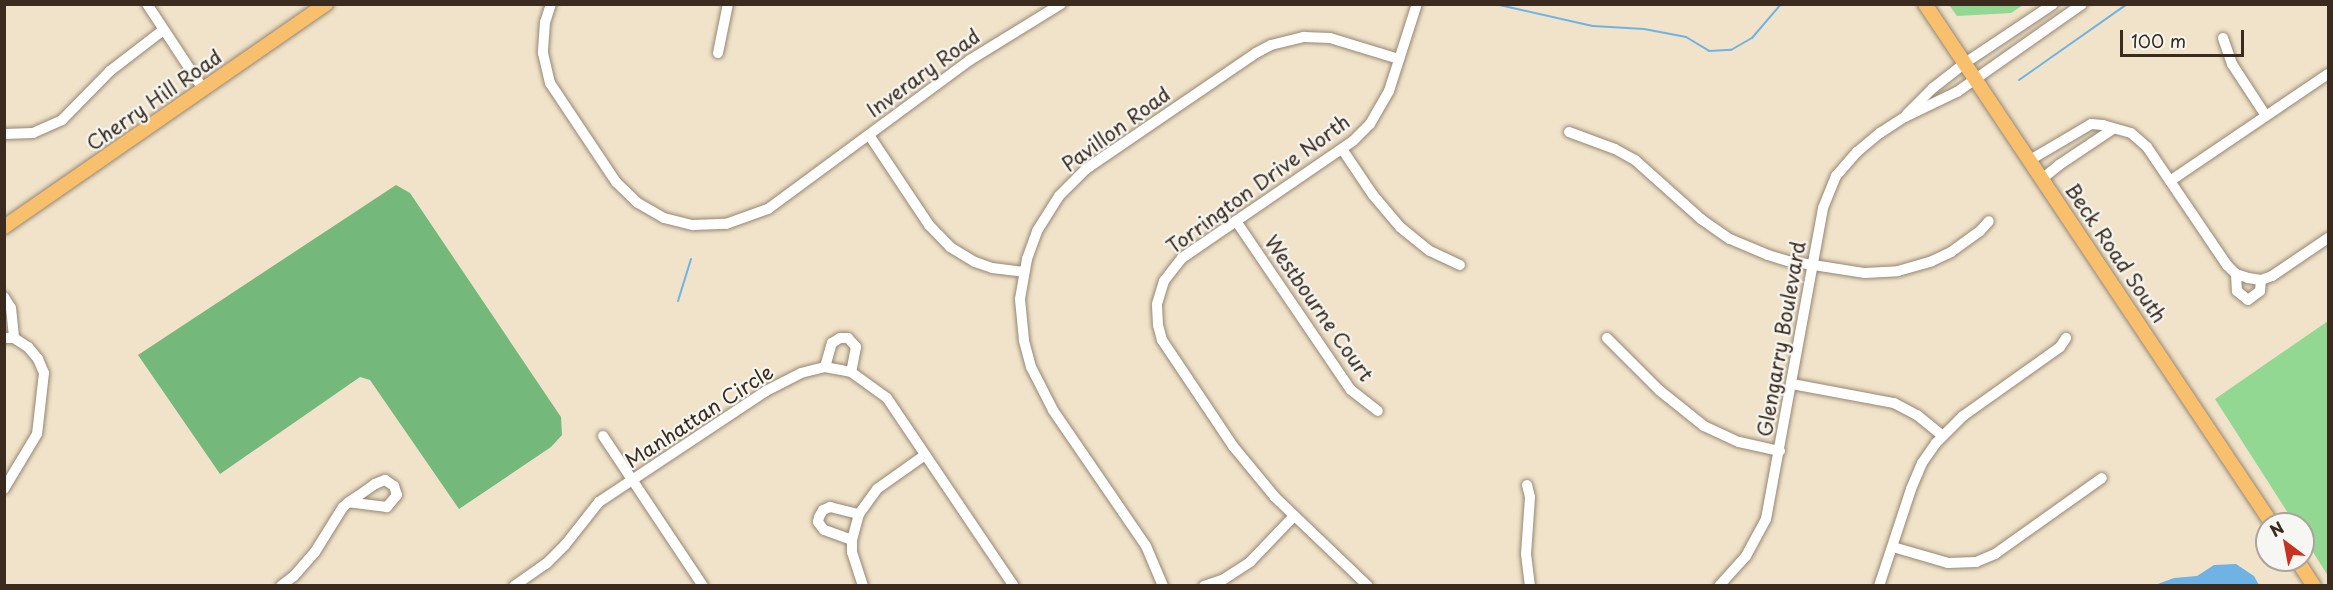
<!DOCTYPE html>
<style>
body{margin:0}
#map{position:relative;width:2333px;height:590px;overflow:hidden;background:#f0e3c9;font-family:"Playpen Sans",sans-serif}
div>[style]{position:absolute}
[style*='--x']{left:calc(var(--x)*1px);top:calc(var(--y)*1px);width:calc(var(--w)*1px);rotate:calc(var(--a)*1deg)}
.green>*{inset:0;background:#92d892}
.forest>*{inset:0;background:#75b87c}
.water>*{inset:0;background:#6eb3e4}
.stream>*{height:2px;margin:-1px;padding:0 1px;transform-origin:1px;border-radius:1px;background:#6eb3e4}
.roads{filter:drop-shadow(0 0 2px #968674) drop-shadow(0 0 2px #968674)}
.minor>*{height:10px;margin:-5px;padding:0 5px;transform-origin:5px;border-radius:5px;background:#fff}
.major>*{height:14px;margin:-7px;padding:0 7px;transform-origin:7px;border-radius:7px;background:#f8bf6c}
span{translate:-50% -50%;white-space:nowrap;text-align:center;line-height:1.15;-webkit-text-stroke:4.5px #f6f6f2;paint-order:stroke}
.street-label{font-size:20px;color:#3b2a1e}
.frame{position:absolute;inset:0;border:6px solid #3b2a1e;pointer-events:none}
.north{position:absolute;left:2255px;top:512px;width:60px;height:60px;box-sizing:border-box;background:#f6f6f2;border:2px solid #aba49d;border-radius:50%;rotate:328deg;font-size:16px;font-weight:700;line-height:24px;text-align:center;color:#3b2a1e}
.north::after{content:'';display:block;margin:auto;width:21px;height:27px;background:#c8321e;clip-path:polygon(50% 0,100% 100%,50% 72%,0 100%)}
.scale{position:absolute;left:2120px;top:30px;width:124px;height:27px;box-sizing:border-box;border:3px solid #3b2a1e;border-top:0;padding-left:8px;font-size:18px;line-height:21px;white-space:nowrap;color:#3b2a1e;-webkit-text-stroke:4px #f6f6f2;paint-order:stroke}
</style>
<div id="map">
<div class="green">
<div style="clip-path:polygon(1949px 5px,2023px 5px,2011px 13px,1957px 16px)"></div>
<div style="clip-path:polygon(2328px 321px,2328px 576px,2303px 536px,2303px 524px,2295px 524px,2215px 399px)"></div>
</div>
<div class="forest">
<div style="clip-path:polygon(396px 185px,410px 193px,561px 417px,562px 435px,551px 447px,459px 509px,370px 380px,360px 377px,220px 474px,138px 355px)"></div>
</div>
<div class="water">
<div style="clip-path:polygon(2236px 564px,2254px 576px,2259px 585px,2155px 585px,2174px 578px,2197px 576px,2214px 565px)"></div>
</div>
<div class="stream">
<div style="--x:1495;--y:4;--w:100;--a:12.7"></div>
<div style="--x:1593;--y:26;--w:51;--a:3.4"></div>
<div style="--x:1644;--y:29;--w:43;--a:10.8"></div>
<div style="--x:1686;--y:37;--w:27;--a:31"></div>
<div style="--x:1709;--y:51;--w:22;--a:-3"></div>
<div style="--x:1731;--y:50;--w:24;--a:-30"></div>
<div style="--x:1752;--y:38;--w:45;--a:-49.5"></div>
<div style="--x:2019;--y:80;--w:132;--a:-35.1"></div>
<div style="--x:678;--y:301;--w:44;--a:-72.8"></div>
</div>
<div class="roads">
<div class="minor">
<div style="--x:147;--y:4;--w:102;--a:56.6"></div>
<div style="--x:551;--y:4;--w:19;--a:108"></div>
<div style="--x:545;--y:22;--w:31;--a:94"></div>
<div style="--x:543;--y:53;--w:31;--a:77"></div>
<div style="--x:550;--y:83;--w:119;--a:56.3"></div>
<div style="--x:616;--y:182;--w:30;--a:44"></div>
<div style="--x:638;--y:203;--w:30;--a:30"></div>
<div style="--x:664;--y:218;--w:30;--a:14"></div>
<div style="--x:693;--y:225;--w:33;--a:-2"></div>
<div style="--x:726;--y:224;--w:45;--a:-19.7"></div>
<div style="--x:768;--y:209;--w:251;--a:-36.4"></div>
<div style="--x:970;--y:60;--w:107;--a:-31.6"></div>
<div style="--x:2223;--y:38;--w:28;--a:71"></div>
<div style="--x:2232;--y:64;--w:62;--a:56.8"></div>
<div style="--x:718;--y:53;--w:50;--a:-78.5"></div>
<div style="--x:1907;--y:114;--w:37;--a:-45"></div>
<div style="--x:1933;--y:88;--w:41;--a:-38"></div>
<div style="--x:1965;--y:63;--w:106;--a:-33.8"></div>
<div style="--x:1569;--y:132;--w:49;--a:20.3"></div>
<div style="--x:1615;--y:149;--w:23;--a:29"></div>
<div style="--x:1635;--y:160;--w:89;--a:41.8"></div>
<div style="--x:1701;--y:219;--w:35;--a:35"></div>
<div style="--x:1730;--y:239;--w:41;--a:22.8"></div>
<div style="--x:1768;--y:255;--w:21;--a:17"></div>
<div style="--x:1788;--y:261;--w:78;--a:8.9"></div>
<div style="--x:1865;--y:273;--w:33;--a:-3"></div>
<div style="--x:1898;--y:271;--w:35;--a:-16"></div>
<div style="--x:1932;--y:261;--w:21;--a:-25"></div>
<div style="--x:1951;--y:252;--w:36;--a:-36"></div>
<div style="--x:1980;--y:231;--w:13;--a:-48"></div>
<div style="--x:4;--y:134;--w:29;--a:-2"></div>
<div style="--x:33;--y:133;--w:32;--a:-24"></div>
<div style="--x:62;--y:120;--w:69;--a:-45.6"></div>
<div style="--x:110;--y:71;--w:66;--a:-37.6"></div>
<div style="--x:869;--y:135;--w:108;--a:56.3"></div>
<div style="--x:929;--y:225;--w:30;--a:46"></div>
<div style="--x:950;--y:247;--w:29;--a:31"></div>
<div style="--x:975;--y:262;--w:18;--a:19"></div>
<div style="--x:992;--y:268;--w:32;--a:7"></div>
<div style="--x:1342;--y:149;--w:55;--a:56"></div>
<div style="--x:1373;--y:195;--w:42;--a:49.8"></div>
<div style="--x:1400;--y:227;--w:38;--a:39"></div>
<div style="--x:1430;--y:251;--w:33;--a:25"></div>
<div style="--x:2030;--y:160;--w:71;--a:-30.5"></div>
<div style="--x:2091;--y:124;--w:12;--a:5"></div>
<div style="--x:2103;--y:125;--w:29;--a:16"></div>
<div style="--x:2131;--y:133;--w:21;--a:41"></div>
<div style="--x:2147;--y:147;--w:143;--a:55.9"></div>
<div style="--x:2227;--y:265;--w:13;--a:45"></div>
<div style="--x:2236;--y:274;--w:13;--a:18"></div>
<div style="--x:2248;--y:278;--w:13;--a:9"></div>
<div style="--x:2261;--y:280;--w:12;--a:-20"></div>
<div style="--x:2272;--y:276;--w:68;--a:-34.2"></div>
<div style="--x:2043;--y:178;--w:21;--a:-39"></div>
<div style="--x:2059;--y:165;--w:65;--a:-33.7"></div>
<div style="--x:2170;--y:181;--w:191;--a:-34.1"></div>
<div style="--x:1236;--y:221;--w:204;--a:55.8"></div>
<div style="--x:1351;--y:390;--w:34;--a:38"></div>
<div style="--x:2236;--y:274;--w:17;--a:87"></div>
<div style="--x:2237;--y:291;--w:14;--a:39"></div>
<div style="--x:2248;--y:300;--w:15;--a:-37"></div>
<div style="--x:2260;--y:291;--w:11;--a:-85"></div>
<div style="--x:4;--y:297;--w:13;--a:58"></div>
<div style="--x:11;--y:308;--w:30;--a:84"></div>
<div style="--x:4;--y:338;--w:10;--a:0"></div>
<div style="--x:14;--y:338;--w:17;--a:33"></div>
<div style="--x:28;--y:347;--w:16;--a:50"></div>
<div style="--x:38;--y:359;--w:15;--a:67"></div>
<div style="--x:44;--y:373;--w:61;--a:96.5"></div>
<div style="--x:37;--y:434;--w:64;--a:121"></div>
<div style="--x:1607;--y:338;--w:74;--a:45"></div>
<div style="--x:1659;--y:390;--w:58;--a:38.7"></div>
<div style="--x:1704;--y:426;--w:38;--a:25"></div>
<div style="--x:1739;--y:442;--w:42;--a:12.4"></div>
<div style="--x:825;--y:367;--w:25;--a:-74"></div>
<div style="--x:832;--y:343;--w:9;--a:-32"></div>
<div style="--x:840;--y:338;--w:8;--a:0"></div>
<div style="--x:848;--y:338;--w:12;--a:48"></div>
<div style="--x:856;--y:347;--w:25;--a:101"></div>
<div style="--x:1792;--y:384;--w:104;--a:10.6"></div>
<div style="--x:1894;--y:403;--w:26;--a:28"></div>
<div style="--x:1917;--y:415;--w:32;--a:39"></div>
<div style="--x:603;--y:436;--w:180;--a:56.3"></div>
<div style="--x:1527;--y:485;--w:12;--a:76"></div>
<div style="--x:1530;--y:497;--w:57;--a:94"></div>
<div style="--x:1526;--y:554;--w:32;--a:83"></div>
<div style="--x:852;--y:540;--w:30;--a:-160"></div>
<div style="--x:824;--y:530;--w:10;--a:-127"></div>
<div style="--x:818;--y:522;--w:5;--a:-79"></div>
<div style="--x:819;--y:517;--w:8;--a:-60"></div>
<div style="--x:823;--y:510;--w:8;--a:-23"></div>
<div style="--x:830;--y:507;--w:30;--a:14"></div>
<div style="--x:1893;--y:547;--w:57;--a:16.2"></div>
<div style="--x:1948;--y:563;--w:28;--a:-2"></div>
<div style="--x:1976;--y:562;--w:21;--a:-23"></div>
<div style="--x:1995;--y:554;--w:131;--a:-35.4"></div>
<div style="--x:281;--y:586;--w:16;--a:-38"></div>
<div style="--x:294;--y:576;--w:32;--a:-49"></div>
<div style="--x:315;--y:552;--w:53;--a:-58.1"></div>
<div style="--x:343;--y:507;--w:8;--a:-40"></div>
<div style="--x:349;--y:502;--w:11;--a:-34"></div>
<div style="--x:358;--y:496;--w:21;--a:-35"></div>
<div style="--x:375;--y:484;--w:11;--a:-22"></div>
<div style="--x:385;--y:480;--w:11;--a:34"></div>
<div style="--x:394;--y:486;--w:9;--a:72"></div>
<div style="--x:397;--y:495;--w:16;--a:130"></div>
<div style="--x:387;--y:507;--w:38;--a:-173"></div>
<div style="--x:514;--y:586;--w:39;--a:-35"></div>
<div style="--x:546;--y:564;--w:27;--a:-45"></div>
<div style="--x:565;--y:545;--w:55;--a:-51.7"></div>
<div style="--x:599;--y:502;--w:201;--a:-33.6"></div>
<div style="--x:766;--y:391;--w:39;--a:-27"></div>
<div style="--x:801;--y:373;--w:25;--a:-14"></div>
<div style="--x:825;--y:367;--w:26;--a:11"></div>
<div style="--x:851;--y:372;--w:44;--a:35.8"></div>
<div style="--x:887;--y:398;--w:227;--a:56"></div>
<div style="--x:863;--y:586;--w:36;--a:-108"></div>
<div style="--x:852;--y:552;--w:12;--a:-90"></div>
<div style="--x:852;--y:540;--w:27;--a:-75"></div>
<div style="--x:859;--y:514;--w:31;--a:-54"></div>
<div style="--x:877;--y:489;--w:59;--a:-35.3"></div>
<div style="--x:1163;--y:586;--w:43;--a:-113"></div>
<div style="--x:1146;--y:546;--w:165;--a:-124.4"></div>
<div style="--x:1053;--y:410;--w:48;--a:-117.1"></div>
<div style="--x:1031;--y:367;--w:28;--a:-105"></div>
<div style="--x:1024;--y:340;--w:41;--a:-95.6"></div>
<div style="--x:1020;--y:299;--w:41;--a:-80.1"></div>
<div style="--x:1027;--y:259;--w:30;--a:-70"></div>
<div style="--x:1037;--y:231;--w:41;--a:-57.8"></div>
<div style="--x:1059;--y:196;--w:38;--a:-45"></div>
<div style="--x:1086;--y:169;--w:206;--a:-34.3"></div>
<div style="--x:1256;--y:53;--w:17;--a:-28"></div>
<div style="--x:1271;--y:45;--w:34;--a:-14"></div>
<div style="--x:1304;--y:37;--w:26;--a:2"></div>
<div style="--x:1330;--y:38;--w:72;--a:16.9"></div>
<div style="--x:1204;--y:586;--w:21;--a:-19"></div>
<div style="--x:1224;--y:579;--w:31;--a:-33"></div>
<div style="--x:1250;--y:562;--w:64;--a:-46.3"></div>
<div style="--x:1368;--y:586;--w:129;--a:-136.3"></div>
<div style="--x:1275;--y:497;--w:66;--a:-129.5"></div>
<div style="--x:1233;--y:446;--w:128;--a:-123.8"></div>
<div style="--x:1162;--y:340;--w:16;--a:-105"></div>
<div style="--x:1158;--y:325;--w:21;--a:-93"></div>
<div style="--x:1157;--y:304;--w:24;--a:-73"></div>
<div style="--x:1164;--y:281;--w:29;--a:-52"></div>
<div style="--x:1182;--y:258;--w:207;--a:-34.4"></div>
<div style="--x:1353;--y:141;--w:24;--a:-45"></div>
<div style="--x:1370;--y:124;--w:38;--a:-60"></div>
<div style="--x:1389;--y:91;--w:91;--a:-72.2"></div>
<div style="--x:1719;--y:586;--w:40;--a:-48"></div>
<div style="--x:1746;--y:556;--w:42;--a:-61.6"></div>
<div style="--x:1766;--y:519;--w:316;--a:-79.6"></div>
<div style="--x:1823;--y:208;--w:35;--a:-68"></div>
<div style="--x:1836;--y:176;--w:32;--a:-49"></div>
<div style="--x:1857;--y:152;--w:30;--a:-40"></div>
<div style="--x:1880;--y:133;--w:30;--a:-33"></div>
<div style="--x:1905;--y:117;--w:58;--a:-25.7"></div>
<div style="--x:1957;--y:92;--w:153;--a:-35.1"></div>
<div style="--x:1879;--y:586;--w:102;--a:-71.7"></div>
<div style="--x:1911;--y:489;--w:28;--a:-67"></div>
<div style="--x:1922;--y:463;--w:24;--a:-55"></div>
<div style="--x:1936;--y:443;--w:38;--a:-45"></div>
<div style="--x:1963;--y:416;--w:119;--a:-35.4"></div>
<div style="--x:2060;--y:347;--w:11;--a:-56"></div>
</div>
<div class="major">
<div style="--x:1925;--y:4;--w:625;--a:56.28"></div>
<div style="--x:4;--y:227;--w:392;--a:-34.7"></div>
<div style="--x:2297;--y:560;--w:31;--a:57"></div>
</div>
</div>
<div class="street-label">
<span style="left:923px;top:73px;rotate:-36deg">Inverary Road</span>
<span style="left:154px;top:100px;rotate:-35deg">Cherry Hill Road</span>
<span style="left:1116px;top:129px;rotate:-36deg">Pavillon Road</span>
<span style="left:1258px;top:184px;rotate:-36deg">Torrington Drive North</span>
<span style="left:2116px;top:253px;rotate:56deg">Beck Road South</span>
<span style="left:1319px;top:308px;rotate:55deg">Westbourne Court</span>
<span style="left:1781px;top:339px;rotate:-80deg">Glengarry Boulevard</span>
<span style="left:699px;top:416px;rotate:-33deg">Manhattan Circle</span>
</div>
<div class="frame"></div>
<div class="north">N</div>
<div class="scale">100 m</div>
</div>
